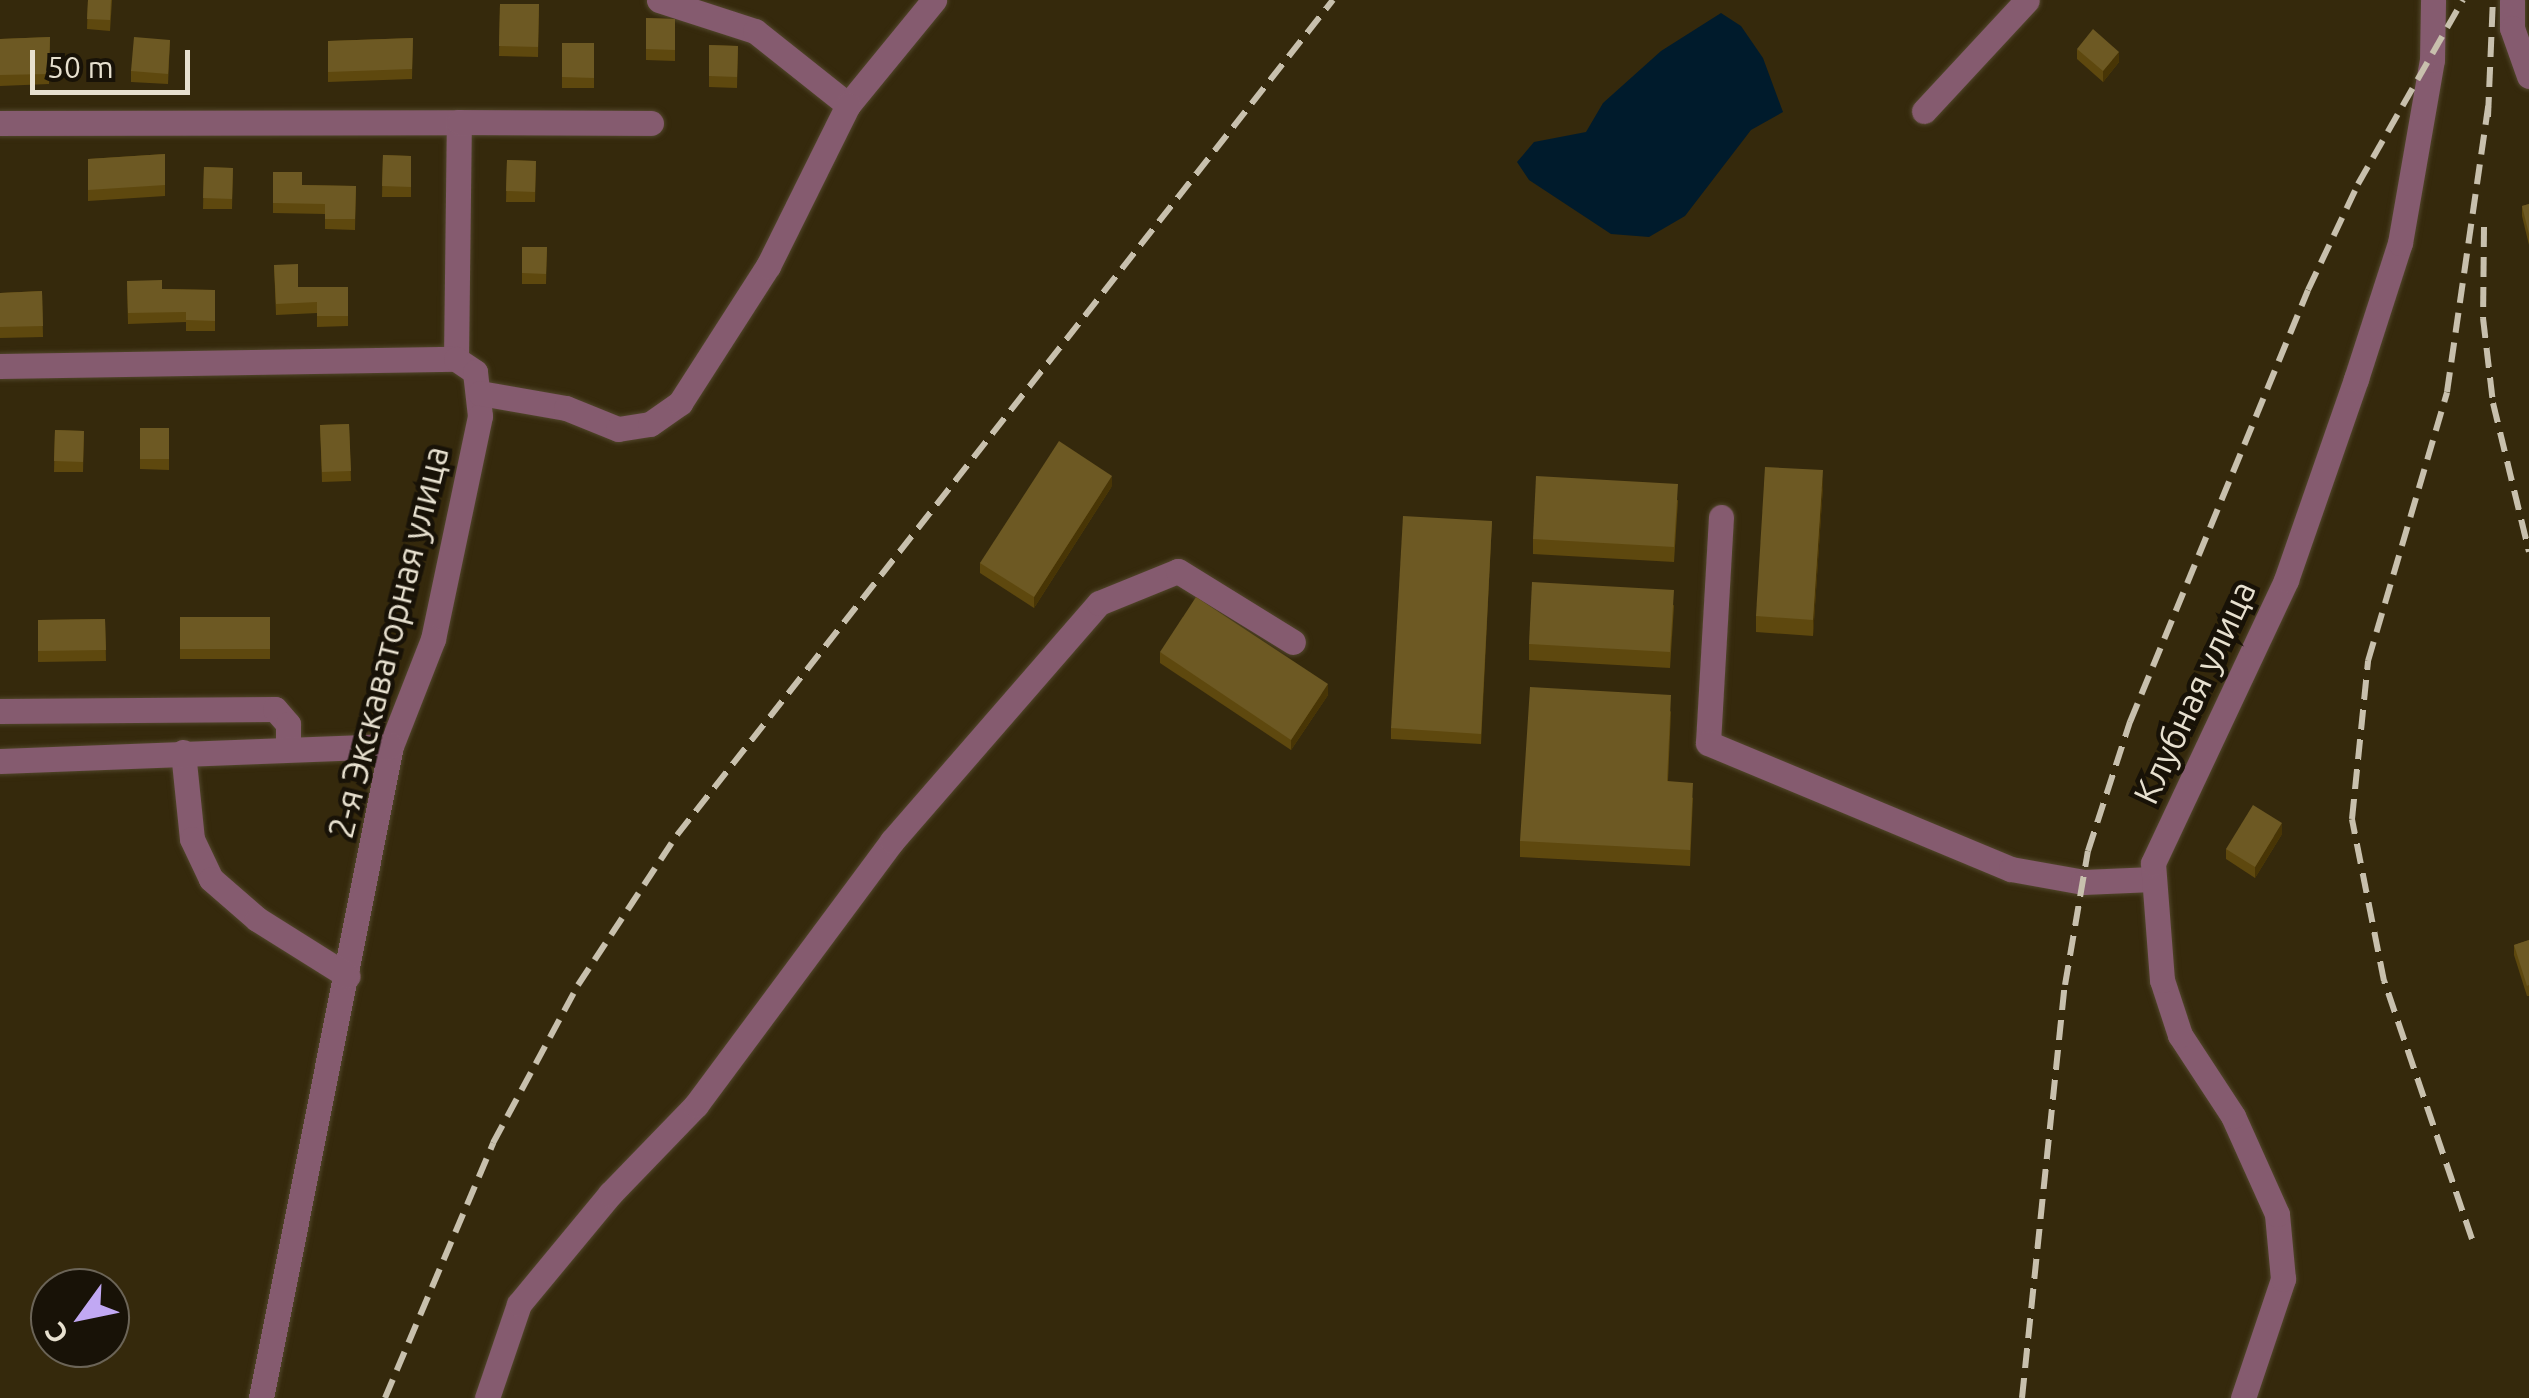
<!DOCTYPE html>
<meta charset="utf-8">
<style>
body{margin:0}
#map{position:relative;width:2529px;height:1398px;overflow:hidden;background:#35290c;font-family:Ubuntu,sans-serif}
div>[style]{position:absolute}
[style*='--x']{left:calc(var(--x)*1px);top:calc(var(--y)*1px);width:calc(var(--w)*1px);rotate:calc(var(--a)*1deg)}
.water>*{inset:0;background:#001b2c}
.roads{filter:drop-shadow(0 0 2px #51462b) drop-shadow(0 0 2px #51462b)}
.minor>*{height:25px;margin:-12.5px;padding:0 12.5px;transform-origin:12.5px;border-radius:12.5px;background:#855b6f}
.rail>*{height:6px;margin-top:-3px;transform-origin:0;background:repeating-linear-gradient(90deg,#c8c0ad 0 20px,transparent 0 30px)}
.wall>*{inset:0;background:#5e480e}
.shaded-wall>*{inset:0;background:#483505}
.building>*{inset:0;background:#6d5923}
span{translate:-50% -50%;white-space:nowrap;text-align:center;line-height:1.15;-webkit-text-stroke:9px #181207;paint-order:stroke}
.street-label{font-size:35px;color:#e7e0cf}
.north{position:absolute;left:30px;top:1268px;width:100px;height:100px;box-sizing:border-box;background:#181207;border:2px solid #6b6457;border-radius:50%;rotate:237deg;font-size:28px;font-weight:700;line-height:40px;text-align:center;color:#e7e0cf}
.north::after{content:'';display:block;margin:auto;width:35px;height:45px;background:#c1a8f3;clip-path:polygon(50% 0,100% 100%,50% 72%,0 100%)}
.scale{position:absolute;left:30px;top:50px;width:160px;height:45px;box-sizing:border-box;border:5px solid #e7e0cf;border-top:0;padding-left:12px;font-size:30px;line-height:35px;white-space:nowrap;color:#e7e0cf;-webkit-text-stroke:8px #181207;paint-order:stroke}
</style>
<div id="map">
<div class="water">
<div style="clip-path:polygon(1721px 13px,1741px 26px,1763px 58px,1783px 112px,1751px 130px,1685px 216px,1649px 237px,1611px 234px,1529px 180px,1517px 162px,1534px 142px,1586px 132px,1603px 103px,1661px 51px)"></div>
</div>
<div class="roads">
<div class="minor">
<div style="--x:659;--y:0;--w:101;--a:17.9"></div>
<div style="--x:755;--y:31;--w:119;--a:38.5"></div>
<div style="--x:848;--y:105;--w:136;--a:-50.7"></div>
<div style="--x:2512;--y:0;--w:28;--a:90"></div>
<div style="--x:2512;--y:28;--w:51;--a:70.5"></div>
<div style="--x:1924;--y:111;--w:151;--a:-47.1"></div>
<div style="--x:0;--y:123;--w:459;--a:-0.1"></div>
<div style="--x:456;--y:359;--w:237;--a:-89.3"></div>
<div style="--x:459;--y:122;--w:192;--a:0.3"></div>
<div style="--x:0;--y:366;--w:456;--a:-0.9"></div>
<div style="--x:456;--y:359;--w:23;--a:34"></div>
<div style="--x:475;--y:372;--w:44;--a:83.5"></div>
<div style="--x:480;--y:416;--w:228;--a:101.9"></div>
<div style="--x:433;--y:639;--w:115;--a:111.4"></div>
<div style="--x:391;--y:746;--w:665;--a:101.28"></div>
<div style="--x:480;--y:393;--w:87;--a:9.9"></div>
<div style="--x:566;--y:408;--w:56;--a:22"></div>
<div style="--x:618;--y:429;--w:32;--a:-9"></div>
<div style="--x:650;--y:424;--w:37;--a:-35"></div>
<div style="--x:680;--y:403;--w:163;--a:-57.3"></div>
<div style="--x:768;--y:266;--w:180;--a:-63.6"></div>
<div style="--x:1721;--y:517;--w:226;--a:93.3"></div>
<div style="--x:1708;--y:743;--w:328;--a:22.6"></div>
<div style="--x:2011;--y:869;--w:73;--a:10.2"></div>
<div style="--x:2083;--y:882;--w:70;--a:-2.5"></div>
<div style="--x:0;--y:711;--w:275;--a:-0.4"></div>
<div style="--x:275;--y:709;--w:20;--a:49"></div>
<div style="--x:288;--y:724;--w:21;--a:90"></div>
<div style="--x:183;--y:752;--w:87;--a:84.1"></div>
<div style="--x:192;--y:839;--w:44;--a:64.6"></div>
<div style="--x:211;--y:879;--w:61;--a:41"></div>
<div style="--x:257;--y:919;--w:107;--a:32.1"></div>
<div style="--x:0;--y:761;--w:391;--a:-2.2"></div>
<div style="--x:487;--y:1398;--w:99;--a:-71.2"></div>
<div style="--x:519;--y:1304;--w:143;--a:-50.4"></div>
<div style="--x:610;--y:1194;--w:124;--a:-46"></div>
<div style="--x:696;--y:1105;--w:329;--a:-53.4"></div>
<div style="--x:892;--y:841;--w:315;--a:-49"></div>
<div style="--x:1099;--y:603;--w:85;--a:-22.1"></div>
<div style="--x:1178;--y:571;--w:135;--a:31.7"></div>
<div style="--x:2243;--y:1398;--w:126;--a:-71.4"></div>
<div style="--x:2283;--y:1279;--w:65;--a:-95.3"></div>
<div style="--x:2277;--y:1214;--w:107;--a:-114.2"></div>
<div style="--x:2233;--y:1116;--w:97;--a:-123.2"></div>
<div style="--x:2180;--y:1035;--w:58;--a:-108.1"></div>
<div style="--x:2162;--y:980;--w:117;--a:-94.4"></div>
<div style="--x:2153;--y:863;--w:313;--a:-64.8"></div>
<div style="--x:2286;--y:580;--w:213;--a:-70.8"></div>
<div style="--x:2356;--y:379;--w:143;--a:-72.1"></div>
<div style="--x:2400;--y:243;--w:186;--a:-80.1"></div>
<div style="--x:2432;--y:60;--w:60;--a:-89"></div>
</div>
</div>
<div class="rail">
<div style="--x:2488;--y:117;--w:117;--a:-87.6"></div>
<div style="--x:2484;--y:227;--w:91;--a:90.6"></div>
<div style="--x:2483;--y:318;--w:86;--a:83.3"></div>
<div style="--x:2493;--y:403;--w:153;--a:76.4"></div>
<div style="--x:2472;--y:1239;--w:273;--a:-108.8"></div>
<div style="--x:2384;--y:981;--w:165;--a:-101.2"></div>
<div style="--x:2352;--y:819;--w:159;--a:-84.2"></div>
<div style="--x:2368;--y:661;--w:280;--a:-73.6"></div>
<div style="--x:2447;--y:392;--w:289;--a:-81.8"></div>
<div style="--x:385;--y:1398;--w:277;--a:-67"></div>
<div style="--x:493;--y:1143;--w:179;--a:-61.7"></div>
<div style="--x:578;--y:985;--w:180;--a:-56.6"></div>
<div style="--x:677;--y:835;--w:1062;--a:-51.85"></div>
<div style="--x:2022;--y:1398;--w:415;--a:-84.1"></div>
<div style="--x:2065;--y:985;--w:136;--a:-80.3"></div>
<div style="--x:2088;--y:851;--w:136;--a:-72"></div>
<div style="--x:2130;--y:722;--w:467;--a:-67.6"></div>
<div style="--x:2308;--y:290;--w:117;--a:-64.7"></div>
<div style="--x:2358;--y:184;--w:212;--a:-60.3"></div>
</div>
<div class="wall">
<div style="clip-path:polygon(88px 0,112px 0,110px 31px,87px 29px)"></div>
<div style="clip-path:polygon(500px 4px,539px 4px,538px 57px,499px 56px)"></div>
<div style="clip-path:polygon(646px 18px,675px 19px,675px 61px,646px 60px)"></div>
<div style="clip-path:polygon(50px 37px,49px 84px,0 86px,0 39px)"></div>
<div style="clip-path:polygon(413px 38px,412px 79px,328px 82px,328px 41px)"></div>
<div style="clip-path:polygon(170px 40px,168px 84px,131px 82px,131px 71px)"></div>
<div style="clip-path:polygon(562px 43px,594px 43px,594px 88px,562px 88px)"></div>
<div style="clip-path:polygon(709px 45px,738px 46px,737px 88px,709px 87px)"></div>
<div style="clip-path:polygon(2077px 49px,2119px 62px,2103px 82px,2077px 59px)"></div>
<div style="clip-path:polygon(165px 154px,165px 196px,88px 201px,88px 159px)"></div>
<div style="clip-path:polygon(383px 155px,411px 156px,411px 197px,382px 197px)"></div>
<div style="clip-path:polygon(507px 160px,536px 161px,535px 202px,506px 202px)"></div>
<div style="clip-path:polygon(204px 167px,233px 168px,232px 209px,203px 209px)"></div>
<div style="clip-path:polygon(273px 172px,302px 185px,356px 186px,355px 230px,325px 229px,325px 214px,273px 213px)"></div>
<div style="clip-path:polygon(2529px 204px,2529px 245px,2522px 216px,2522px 206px)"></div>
<div style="clip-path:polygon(522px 247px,547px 247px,546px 284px,522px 284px)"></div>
<div style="clip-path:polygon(274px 265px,298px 287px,348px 287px,348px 326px,317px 327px,317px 313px,276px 315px)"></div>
<div style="clip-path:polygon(127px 281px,162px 289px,215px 290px,215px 331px,186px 331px,186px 322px,128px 324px)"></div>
<div style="clip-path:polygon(42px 291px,43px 337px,0 338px,0 293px)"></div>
<div style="clip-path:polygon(349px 424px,351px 481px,322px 482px,320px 425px)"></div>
<div style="clip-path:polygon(140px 428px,169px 428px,169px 470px,140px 469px)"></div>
<div style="clip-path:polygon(55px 430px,84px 431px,83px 472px,54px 472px)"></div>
<div style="clip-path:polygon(1112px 486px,1034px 608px,980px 573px,980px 563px)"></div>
<div style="clip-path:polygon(1823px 486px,1813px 636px,1756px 632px,1756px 616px)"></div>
<div style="clip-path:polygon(1678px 500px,1674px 562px,1533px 554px,1533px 539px)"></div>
<div style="clip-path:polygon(1492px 521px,1481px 744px,1391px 739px,1391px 728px)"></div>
<div style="clip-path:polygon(1674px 605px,1670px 668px,1529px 660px,1529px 644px)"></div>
<div style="clip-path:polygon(180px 617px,270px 617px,270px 659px,180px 659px)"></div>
<div style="clip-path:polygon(105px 619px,106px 661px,38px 662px,38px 620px)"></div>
<div style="clip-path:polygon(1160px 652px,1328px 695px,1291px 750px,1160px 663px)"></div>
<div style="clip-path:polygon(1671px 711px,1668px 781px,1693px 798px,1690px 866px,1520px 857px,1520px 841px)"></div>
<div style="clip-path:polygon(2282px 834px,2255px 878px,2226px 859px,2226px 849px)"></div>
<div style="clip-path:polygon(2529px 940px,2529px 996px,2527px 996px,2514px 955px,2514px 945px)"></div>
</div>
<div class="shaded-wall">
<div style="clip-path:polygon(2119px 52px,2119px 62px,2103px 82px,2103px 71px)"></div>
<div style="clip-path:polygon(1823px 470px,1823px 486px,1813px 636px,1813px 620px)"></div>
<div style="clip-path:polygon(1112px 476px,1112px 486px,1034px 608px,1034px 597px)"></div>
<div style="clip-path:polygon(1328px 684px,1328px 695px,1291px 750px,1291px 740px)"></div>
<div style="clip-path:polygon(2282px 823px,2282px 834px,2255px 878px,2255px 867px)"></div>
</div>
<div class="building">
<div style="clip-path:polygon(88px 0,111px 0,110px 20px,87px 19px)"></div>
<div style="clip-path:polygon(500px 4px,539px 4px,538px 47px,499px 46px)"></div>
<div style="clip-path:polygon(646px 18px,675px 19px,675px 50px,646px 49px)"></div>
<div style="clip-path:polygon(2093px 29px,2119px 52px,2103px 71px,2077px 49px)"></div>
<div style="clip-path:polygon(50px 37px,49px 74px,0 75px,0 39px)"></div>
<div style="clip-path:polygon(134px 37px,170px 40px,168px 74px,131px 71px)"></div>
<div style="clip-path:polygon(413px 38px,412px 69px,328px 72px,328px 41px)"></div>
<div style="clip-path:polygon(562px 43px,594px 43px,594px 78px,562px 77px)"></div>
<div style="clip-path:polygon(709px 45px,738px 46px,737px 77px,709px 76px)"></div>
<div style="clip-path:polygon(165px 154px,165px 185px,88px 190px,88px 159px)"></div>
<div style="clip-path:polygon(383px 155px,411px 156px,411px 187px,382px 186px)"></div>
<div style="clip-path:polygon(507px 160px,536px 161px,535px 192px,506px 191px)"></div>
<div style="clip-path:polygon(204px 167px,233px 168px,232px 199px,203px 198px)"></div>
<div style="clip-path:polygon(273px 172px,302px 172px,302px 185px,356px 186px,355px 219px,325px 219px,325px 204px,273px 203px)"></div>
<div style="clip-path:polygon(2529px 204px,2529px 234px,2522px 206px)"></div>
<div style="clip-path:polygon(522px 247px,547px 247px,546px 274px,522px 273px)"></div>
<div style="clip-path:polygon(298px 264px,298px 287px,348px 287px,348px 316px,317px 316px,317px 302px,276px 304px,274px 265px)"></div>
<div style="clip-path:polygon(162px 280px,162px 289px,215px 290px,215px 321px,186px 320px,186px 312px,128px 313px,127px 281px)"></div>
<div style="clip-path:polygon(42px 291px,43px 326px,0 327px,0 293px)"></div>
<div style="clip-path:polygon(349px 424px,351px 471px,322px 472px,320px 425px)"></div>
<div style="clip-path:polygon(140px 428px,169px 428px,169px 459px,140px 459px)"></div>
<div style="clip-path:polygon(55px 430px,84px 431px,83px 462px,54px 461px)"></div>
<div style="clip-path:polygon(1059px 441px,1112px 476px,1034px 597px,980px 563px)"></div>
<div style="clip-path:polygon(1765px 467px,1823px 470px,1813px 620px,1756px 616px)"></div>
<div style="clip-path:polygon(1536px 476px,1678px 484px,1674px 547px,1533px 539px)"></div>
<div style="clip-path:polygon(1403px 516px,1492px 521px,1481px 734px,1391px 728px)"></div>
<div style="clip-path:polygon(1532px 582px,1674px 590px,1670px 652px,1529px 644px)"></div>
<div style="clip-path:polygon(1196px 597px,1328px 684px,1291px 740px,1160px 652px)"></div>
<div style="clip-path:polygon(180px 617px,270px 617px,270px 649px,180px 649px)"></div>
<div style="clip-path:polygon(105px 619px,106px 650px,38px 651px,38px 620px)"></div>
<div style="clip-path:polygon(1530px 687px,1671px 695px,1667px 781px,1693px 783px,1690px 850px,1520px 841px)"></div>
<div style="clip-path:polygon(2253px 805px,2282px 823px,2255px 867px,2226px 849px)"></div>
<div style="clip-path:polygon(2529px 940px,2529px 985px,2527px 986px,2514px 945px)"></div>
</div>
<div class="street-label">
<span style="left:388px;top:642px;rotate:-76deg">2-я Экскаваторная улица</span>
<span style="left:2194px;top:692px;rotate:-65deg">Клубная улица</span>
</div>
<div class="north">С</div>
<div class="scale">50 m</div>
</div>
